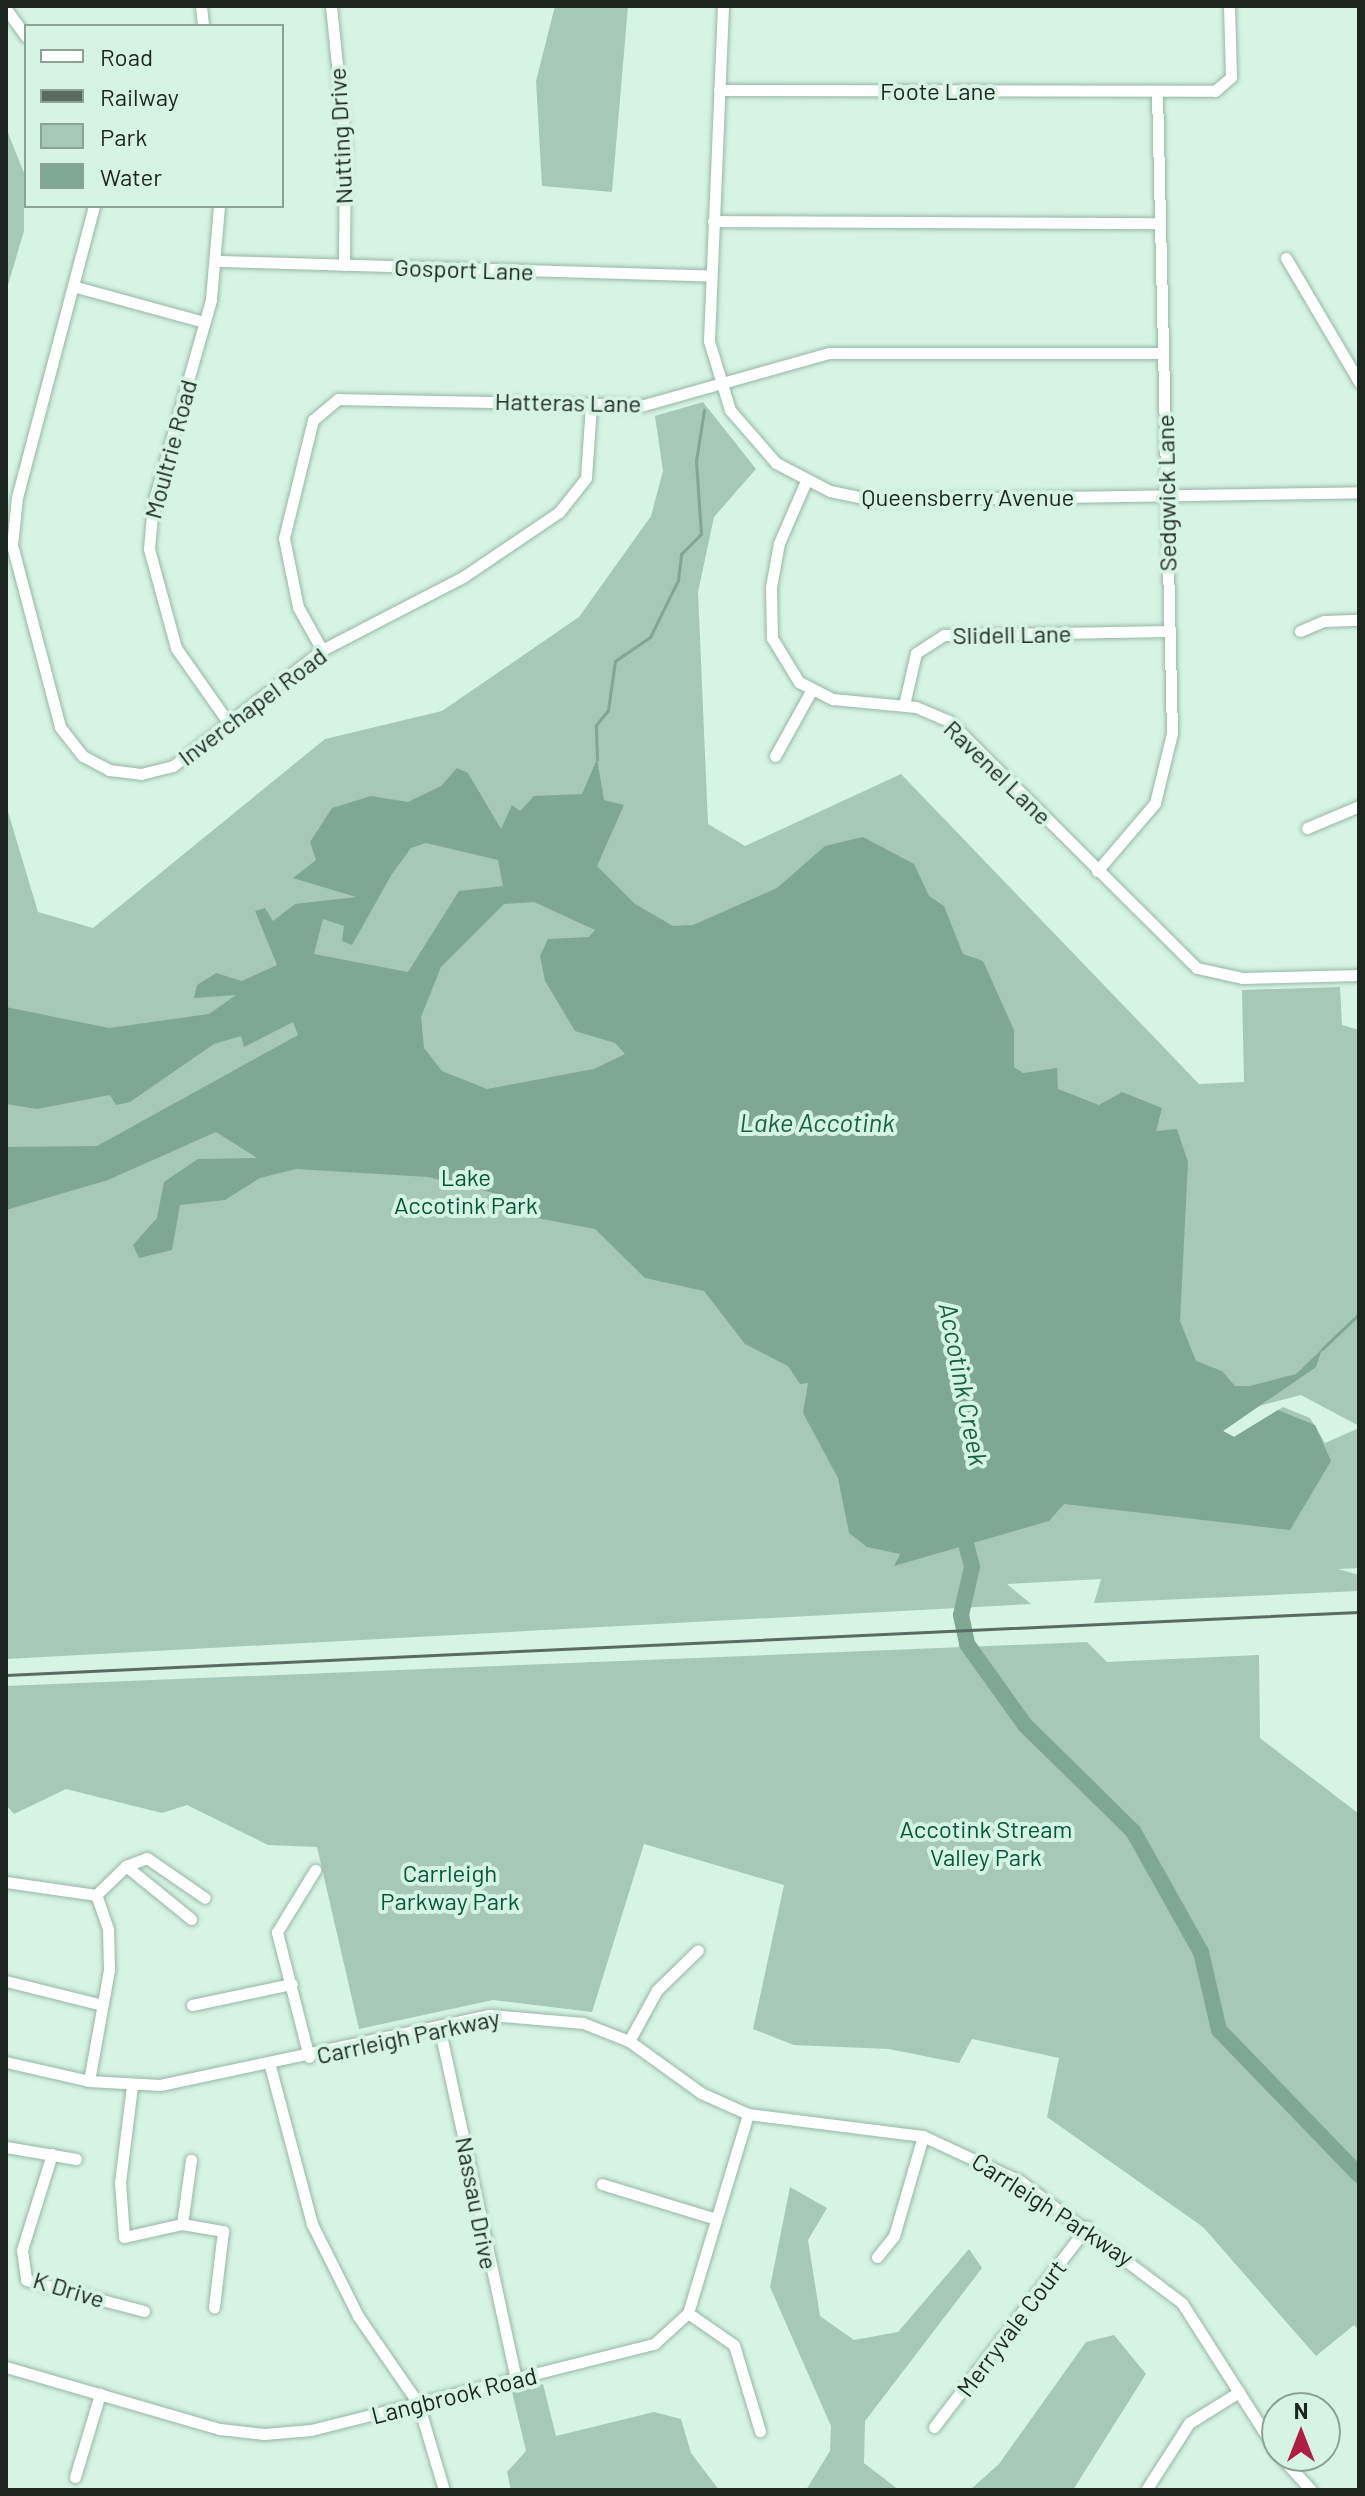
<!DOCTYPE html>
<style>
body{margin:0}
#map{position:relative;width:1365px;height:2496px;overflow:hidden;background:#d5f4e4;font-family:Barlow,sans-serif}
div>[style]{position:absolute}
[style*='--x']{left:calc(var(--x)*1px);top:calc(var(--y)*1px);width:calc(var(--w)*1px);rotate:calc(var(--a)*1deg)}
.green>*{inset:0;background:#a6c8b7}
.water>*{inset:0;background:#7fa894}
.stream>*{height:3px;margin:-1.5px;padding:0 1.5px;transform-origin:1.5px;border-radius:1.5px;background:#7fa894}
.river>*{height:16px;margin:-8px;padding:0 8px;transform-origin:8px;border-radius:8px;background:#7fa894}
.roads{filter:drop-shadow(0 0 2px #98b6a6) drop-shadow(0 0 2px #98b6a6)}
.minor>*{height:11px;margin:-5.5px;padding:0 5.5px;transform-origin:5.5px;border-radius:5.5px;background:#fff}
.rail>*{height:3px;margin:-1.5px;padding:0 1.5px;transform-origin:1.5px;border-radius:1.5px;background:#596b62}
span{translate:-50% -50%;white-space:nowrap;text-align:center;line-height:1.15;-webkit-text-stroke:8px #d5f4e4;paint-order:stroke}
.street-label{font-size:24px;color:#1b2621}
.park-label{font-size:24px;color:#06563b}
.water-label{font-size:26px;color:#196146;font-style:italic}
.frame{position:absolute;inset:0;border:8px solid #1b2621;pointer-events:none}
.legend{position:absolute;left:24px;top:24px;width:260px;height:184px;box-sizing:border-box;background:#d5f4e4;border:2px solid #8ba296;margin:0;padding:10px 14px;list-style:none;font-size:24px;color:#1b2621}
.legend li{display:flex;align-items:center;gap:16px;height:40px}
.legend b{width:40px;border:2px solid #8ba296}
.north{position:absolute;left:1261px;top:2392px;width:80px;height:80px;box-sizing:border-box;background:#d5f4e4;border:2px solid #8ba296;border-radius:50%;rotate:0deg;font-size:22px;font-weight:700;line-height:32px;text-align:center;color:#1b2621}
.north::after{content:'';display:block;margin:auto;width:28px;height:36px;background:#b01d43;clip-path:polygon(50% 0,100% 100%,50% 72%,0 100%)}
</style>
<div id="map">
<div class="green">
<div style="clip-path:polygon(555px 6px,628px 6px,612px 192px,542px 186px,536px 81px)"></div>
<div style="clip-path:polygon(6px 128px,24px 173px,24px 231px,6px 292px)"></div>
<div style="clip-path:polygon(703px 402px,756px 469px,714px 517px,698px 592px,708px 824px,745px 846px,901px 774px,1199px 1084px,1244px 1082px,1242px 990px,1340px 987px,1342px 1025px,1359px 1030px,1359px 1426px,1301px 1395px,1259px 1406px,1223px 1431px,1234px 1437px,1283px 1407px,1310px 1418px,1325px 1443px,1359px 1428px,1359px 1568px,1338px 1569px,1359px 1575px,1359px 1591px,1094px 1603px,1101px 1579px,1007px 1584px,1031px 1604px,6px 1659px,6px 805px,38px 912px,93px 928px,325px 739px,442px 711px,579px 617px,651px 516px,663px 471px,655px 416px)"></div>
<div style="clip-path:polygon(1087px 1642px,1107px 1662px,1259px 1655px,1260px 1738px,1359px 1814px,1359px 2330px,1354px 2325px,1316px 2356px,1203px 2227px,1047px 2117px,1059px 2058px,972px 2039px,959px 2063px,889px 2049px,794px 2045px,753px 2029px,784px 1885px,644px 1844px,592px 2012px,493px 2000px,359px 2029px,317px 1847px,268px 1845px,187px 1805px,162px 1813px,66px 1789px,14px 1814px,6px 1805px,6px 1686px)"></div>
<div style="clip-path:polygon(790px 2187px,827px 2208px,808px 2240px,820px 2316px,854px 2340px,898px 2332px,969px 2249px,982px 2268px,865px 2421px,864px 2463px,899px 2490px,806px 2490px,830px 2451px,831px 2426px,770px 2287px)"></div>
<div style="clip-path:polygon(1114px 2335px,1146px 2374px,1073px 2490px,970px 2490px,999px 2464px,1086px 2342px)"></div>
<div style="clip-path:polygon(543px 2384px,556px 2436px,654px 2412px,681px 2419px,691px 2453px,719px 2490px,511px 2490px,507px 2472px,526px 2451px,512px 2392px)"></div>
</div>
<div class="water">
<div style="clip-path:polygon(evenodd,597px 759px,604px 800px,624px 805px,597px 866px,635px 904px,673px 926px,693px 925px,777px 888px,825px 846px,863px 837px,914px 864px,929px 896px,944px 906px,963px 954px,983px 961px,1014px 1030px,1014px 1067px,1023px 1073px,1057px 1068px,1058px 1089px,1099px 1105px,1122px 1092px,1162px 1108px,1156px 1131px,1177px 1129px,1188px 1162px,1180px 1321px,1196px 1361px,1222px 1371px,1235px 1386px,1250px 1386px,1296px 1374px,1322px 1349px,1316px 1367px,1223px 1431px,1234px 1437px,1278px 1410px,1315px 1425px,1331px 1461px,1290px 1530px,1064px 1504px,1049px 1521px,894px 1566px,900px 1554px,867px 1547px,849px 1533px,838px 1478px,803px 1413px,808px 1383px,800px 1384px,788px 1366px,745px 1344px,704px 1291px,645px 1278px,595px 1229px,537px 1218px,498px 1194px,428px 1177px,296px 1169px,260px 1178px,225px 1200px,180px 1205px,172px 1250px,139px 1258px,133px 1245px,157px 1218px,164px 1182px,198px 1159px,257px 1158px,216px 1132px,108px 1180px,6px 1210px,6px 1147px,97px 1146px,298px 1035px,293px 1022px,244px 1047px,241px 1036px,214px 1044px,130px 1102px,116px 1105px,110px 1095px,37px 1109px,6px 1104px,6px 1007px,109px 1028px,209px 1014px,236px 995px,194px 998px,197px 985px,216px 973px,242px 981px,277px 965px,255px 911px,265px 908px,273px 921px,295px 904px,356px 897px,293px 878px,316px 860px,310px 842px,332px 808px,371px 796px,408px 802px,441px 786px,457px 768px,468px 773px,501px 829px,512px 805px,520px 811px,534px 796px,582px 794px,597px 759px,426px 843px,498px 860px,503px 886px,459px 891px,408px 972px,314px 954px,323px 919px,344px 926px,342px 941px,352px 945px,392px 874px,411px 848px,426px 843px,597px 759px,534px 902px,595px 930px,589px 937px,548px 939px,540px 956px,545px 981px,575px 1031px,615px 1043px,625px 1054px,594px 1069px,487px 1089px,442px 1071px,424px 1048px,421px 1017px,441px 967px,504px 904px,534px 902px)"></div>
</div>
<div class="stream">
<div style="--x:597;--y:759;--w:34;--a:-92"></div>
<div style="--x:596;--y:725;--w:19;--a:-51"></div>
<div style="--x:608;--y:710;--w:49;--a:-81.9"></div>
<div style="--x:615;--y:661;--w:42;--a:-34.4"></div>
<div style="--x:650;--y:637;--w:64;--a:-63.8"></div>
<div style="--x:678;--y:580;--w:26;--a:-83"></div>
<div style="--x:681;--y:554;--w:28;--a:-45"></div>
<div style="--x:701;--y:534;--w:73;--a:-93.9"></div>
<div style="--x:696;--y:461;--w:52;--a:-81.1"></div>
<div style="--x:1322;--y:1349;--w:51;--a:-43.4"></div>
</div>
<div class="river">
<div style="--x:962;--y:1529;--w:39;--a:75"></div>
<div style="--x:972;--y:1567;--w:49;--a:102.9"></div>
<div style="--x:961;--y:1615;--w:30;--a:78"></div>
<div style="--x:967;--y:1644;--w:100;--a:54.4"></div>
<div style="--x:1025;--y:1725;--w:151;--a:44.5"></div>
<div style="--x:1133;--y:1831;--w:139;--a:60.7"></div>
<div style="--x:1201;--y:1952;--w:80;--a:77"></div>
<div style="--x:1219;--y:2030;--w:202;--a:46"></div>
</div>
<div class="roads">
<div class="minor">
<div style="--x:201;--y:6;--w:20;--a:84"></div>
<div style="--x:331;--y:6;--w:140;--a:84.2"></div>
<div style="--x:345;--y:145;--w:120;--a:90.5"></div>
<div style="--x:723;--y:6;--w:335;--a:92.4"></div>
<div style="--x:709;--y:341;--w:72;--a:73.1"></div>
<div style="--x:730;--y:410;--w:70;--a:49"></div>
<div style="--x:776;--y:463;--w:61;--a:27.4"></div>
<div style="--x:830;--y:491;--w:44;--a:11.8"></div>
<div style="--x:873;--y:500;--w:486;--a:-0.9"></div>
<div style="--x:6;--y:9;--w:34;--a:54"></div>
<div style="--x:719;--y:90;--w:496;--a:0.1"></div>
<div style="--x:1215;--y:91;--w:21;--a:-41"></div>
<div style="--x:1231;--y:77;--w:71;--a:-91.6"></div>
<div style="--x:94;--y:206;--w:301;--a:104.8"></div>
<div style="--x:17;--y:497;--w:48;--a:95.9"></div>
<div style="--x:12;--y:545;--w:188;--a:75.2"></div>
<div style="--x:60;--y:727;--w:37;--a:52"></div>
<div style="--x:83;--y:756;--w:30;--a:28"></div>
<div style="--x:109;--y:770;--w:32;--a:7"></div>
<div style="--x:141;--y:774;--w:33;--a:-14"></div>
<div style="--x:173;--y:766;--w:189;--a:-37.9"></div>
<div style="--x:322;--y:650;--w:159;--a:-27.4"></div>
<div style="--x:463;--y:577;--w:116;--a:-34.1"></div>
<div style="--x:559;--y:512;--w:43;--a:-51.5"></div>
<div style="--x:586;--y:478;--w:73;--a:-86.1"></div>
<div style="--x:219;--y:206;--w:94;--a:94.9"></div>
<div style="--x:211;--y:300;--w:212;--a:105.9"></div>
<div style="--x:153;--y:504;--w:45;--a:95.1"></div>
<div style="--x:149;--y:549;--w:103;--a:74.7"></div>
<div style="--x:176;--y:648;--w:90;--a:54.9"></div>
<div style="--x:713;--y:221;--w:447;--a:0.3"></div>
<div style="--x:1286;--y:258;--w:144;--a:59.5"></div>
<div style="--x:218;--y:261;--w:493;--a:1.7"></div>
<div style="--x:76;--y:287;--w:133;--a:15.3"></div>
<div style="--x:806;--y:481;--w:68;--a:113.5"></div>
<div style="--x:779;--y:543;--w:45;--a:100.3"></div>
<div style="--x:771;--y:587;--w:51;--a:88.9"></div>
<div style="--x:772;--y:638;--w:52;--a:58.5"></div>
<div style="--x:799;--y:682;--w:38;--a:27"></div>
<div style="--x:833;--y:699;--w:83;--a:5.5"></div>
<div style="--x:916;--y:707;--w:36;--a:23"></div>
<div style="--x:949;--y:721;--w:350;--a:44.9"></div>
<div style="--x:1197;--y:968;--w:46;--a:12.5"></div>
<div style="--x:1242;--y:978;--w:117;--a:-1.5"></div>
<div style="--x:1300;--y:631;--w:26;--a:-23"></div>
<div style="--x:1324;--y:621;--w:35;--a:-2"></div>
<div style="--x:322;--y:650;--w:49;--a:-119.2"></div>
<div style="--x:298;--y:607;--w:70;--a:-101.5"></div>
<div style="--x:284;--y:538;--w:122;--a:-76.2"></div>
<div style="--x:313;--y:420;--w:33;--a:-40"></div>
<div style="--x:338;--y:399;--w:306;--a:1.1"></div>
<div style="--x:644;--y:405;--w:192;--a:-15.7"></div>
<div style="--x:829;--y:353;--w:334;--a:0"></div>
<div style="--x:904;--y:705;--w:53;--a:-77"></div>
<div style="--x:916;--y:653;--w:33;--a:-33"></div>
<div style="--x:944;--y:635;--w:225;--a:-1"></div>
<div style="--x:775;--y:756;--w:74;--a:-61"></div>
<div style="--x:1307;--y:828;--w:56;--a:-22.9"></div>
<div style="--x:1097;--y:871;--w:89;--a:-49.5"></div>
<div style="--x:1155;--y:803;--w:72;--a:-76.3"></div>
<div style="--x:1172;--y:733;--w:641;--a:-91.34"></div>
<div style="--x:126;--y:1866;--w:84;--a:39.2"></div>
<div style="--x:6;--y:1882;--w:91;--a:8.2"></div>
<div style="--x:96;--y:1895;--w:42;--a:-44"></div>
<div style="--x:126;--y:1866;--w:22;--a:-21"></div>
<div style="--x:147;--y:1858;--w:70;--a:34.6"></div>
<div style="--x:6;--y:1981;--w:99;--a:14"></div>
<div style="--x:192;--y:2005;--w:102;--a:-11.9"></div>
<div style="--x:439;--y:2026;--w:361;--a:77.7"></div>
<div style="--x:629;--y:2041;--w:58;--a:-61.2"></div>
<div style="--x:657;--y:1990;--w:57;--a:-44.3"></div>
<div style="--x:309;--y:2057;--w:129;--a:-104.4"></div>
<div style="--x:277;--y:1932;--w:73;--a:-58.5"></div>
<div style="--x:6;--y:2062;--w:85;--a:12.9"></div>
<div style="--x:89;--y:2081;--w:71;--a:3.2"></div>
<div style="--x:160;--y:2085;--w:337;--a:-12"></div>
<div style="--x:490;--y:2015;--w:93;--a:4.9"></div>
<div style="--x:583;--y:2023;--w:49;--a:21.4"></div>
<div style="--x:629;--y:2041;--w:89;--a:35.8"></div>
<div style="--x:701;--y:2093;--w:51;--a:24.1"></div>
<div style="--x:748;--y:2114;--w:176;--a:7.2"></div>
<div style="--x:923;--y:2136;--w:107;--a:24.9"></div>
<div style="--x:1020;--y:2181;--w:203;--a:37"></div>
<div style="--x:1182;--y:2303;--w:177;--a:57.5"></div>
<div style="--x:270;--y:2066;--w:163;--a:75.1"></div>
<div style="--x:312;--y:2224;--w:103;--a:63.4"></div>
<div style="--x:358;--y:2316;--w:106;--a:55.4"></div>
<div style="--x:418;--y:2403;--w:91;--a:73.4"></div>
<div style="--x:89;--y:2081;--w:113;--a:-79.8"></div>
<div style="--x:109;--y:1970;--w:41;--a:-91.4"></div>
<div style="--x:108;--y:1929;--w:36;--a:-109"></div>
<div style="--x:132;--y:2086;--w:97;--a:97.1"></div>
<div style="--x:120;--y:2182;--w:55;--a:85.8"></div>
<div style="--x:124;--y:2237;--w:59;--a:-12.6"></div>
<div style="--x:182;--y:2224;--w:42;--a:9.7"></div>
<div style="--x:223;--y:2231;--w:77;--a:96.8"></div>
<div style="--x:6;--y:2147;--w:71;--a:9.7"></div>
<div style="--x:52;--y:2154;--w:101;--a:107.4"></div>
<div style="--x:22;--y:2250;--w:30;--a:82"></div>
<div style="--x:26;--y:2280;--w:122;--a:14.7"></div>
<div style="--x:602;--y:2184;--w:119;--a:17.1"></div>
<div style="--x:182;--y:2224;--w:65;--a:-82"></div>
<div style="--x:877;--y:2257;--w:27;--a:-51"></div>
<div style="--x:894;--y:2236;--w:104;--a:-73.8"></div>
<div style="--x:688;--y:2313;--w:56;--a:34.8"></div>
<div style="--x:734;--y:2345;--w:90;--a:73.2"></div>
<div style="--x:6;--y:2367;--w:223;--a:16.2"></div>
<div style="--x:220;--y:2429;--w:44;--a:6.5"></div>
<div style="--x:264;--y:2434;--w:47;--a:-4.9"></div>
<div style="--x:311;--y:2430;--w:354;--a:-14.1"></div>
<div style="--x:654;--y:2344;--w:46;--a:-42.4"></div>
<div style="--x:688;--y:2313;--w:208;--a:-73.2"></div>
<div style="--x:934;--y:2427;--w:252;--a:-52.6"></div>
<div style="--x:1280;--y:2456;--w:46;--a:47.6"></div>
<div style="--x:75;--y:2477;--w:87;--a:-73.2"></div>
<div style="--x:1146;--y:2490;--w:80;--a:-57.3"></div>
<div style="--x:1189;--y:2423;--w:59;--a:-31.8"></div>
</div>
</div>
<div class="rail">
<div style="--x:6;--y:1675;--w:1354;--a:-2.67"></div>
</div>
<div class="street-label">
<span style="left:938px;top:91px">Foote Lane</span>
<span style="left:340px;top:136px;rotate:-93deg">Nutting Drive</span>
<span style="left:464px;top:269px;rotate:2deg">Gosport Lane</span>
<span style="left:568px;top:402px;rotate:1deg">Hatteras Lane</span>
<span style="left:170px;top:449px;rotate:-75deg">Moultrie Road</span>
<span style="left:1166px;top:493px;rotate:-91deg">Sedgwick Lane</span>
<span style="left:968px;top:497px">Queensberry Avenue</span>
<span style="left:1012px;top:634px;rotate:-1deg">Slidell Lane</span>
<span style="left:252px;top:706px;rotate:-37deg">Inverchapel Road</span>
<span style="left:998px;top:772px;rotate:44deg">Ravenel Lane</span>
<span style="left:408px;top:2036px;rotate:-12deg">Carrleigh Parkway</span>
<span style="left:477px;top:2203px;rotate:79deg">Nassau Drive</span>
<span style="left:1053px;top:2209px;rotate:33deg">Carrleigh Parkway</span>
<span style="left:69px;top:2289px;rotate:17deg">K Drive</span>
<span style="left:1011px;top:2328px;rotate:-53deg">Merryvale Court</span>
<span style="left:454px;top:2395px;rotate:-14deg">Langbrook Road</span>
</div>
<div class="park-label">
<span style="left:466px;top:1191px">Lake<br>Accotink Park</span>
<span style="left:986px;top:1843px">Accotink Stream<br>Valley Park</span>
<span style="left:450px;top:1887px">Carrleigh<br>Parkway Park</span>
</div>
<div class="water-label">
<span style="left:817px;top:1122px">Lake Accotink</span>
<span style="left:964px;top:1384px;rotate:79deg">Accotink Creek</span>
</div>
<div class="frame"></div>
<ul class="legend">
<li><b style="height:10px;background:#fff"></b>Road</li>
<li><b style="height:10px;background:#596b62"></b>Railway</li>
<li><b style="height:22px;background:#a6c8b7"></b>Park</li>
<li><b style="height:22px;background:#7fa894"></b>Water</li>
</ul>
<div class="north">N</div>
</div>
